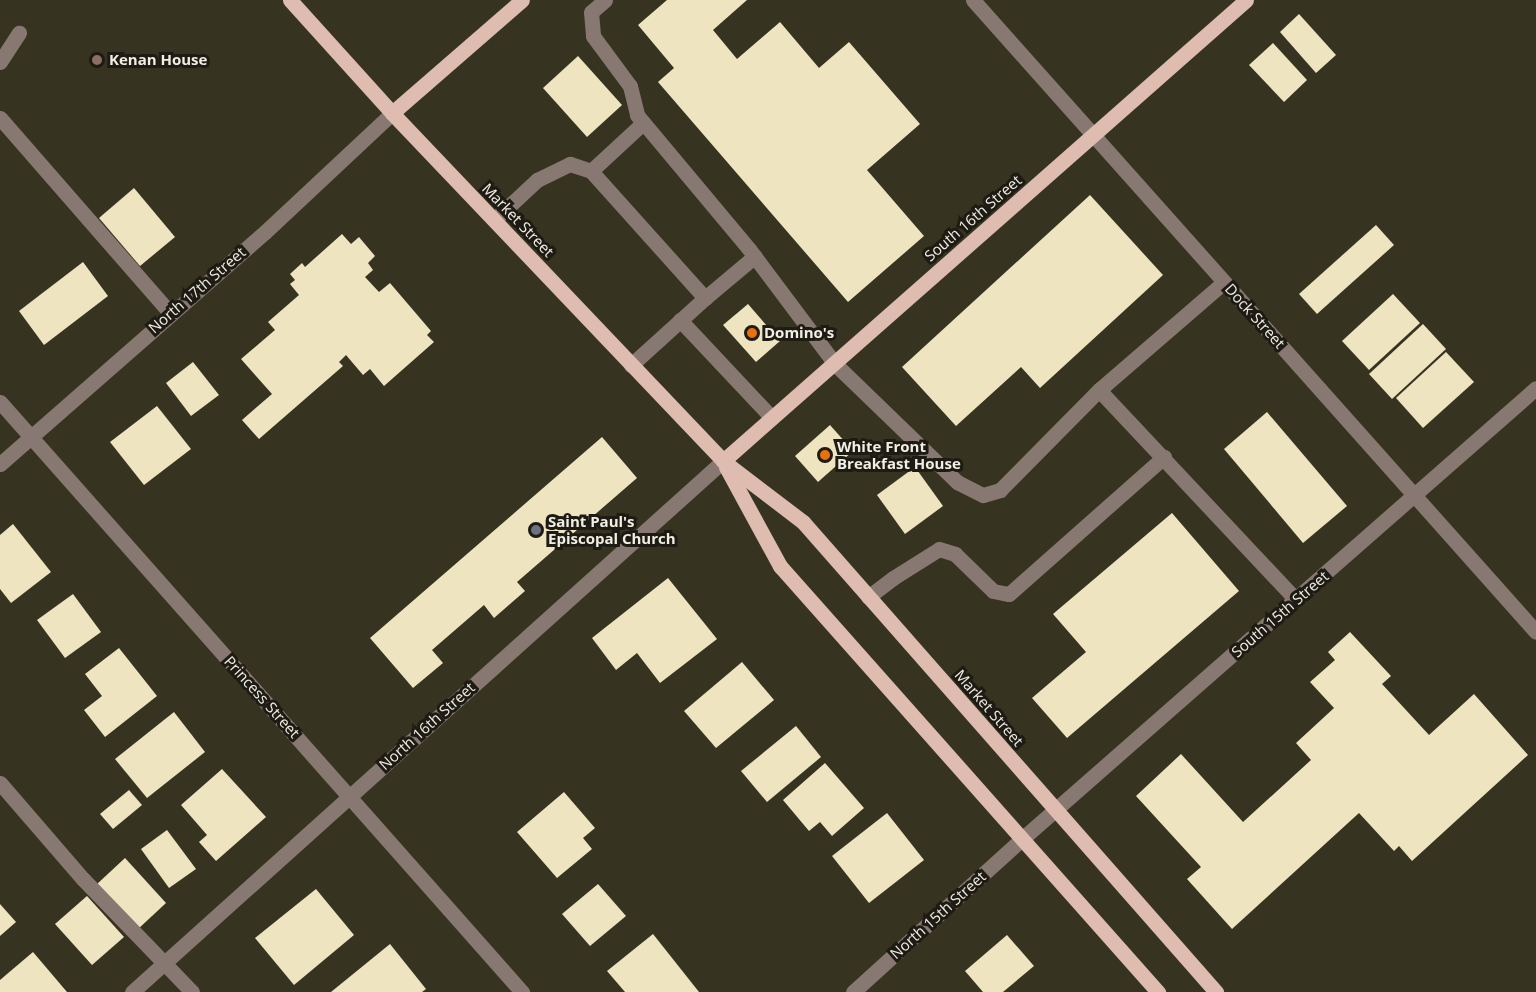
<!DOCTYPE html>
<style>
body{margin:0}
#map{position:relative;width:1536px;height:992px;overflow:hidden;background:#373321;font-family:"Open Sans",sans-serif}
div>[style]{position:absolute}
[style*='--x']{left:calc(var(--x)*1px);top:calc(var(--y)*1px);width:calc(var(--w)*1px);rotate:calc(var(--a)*1deg)}
.building>*{inset:0;background:#eee5c0}
.minor>*{height:15px;margin:-7.5px;padding:0 7.5px;transform-origin:7.5px;border-radius:7.5px;background:#887872}
.major>*{height:15px;margin:-7.5px;padding:0 7.5px;transform-origin:7.5px;border-radius:7.5px;background:#debcb0}
.dots>*{width:16px;height:16px;translate:-50% -50%;box-sizing:border-box;border:3px solid #1d1b13;border-radius:50%}
span{translate:-50% -50%;white-space:nowrap;text-align:center;line-height:1.15;-webkit-text-stroke:6px #1d1b13;paint-order:stroke}
.poi-label{font-size:15px;color:#f1eee3;font-weight:700}
.left{translate:0 -50%;text-align:left}
.street-label{font-size:15px;color:#f1eee3}
</style>
<div id="map">
<div class="building">
<div style="clip-path:polygon(667px 0,747px 0,713px 30px,737px 59px,780px 22px,819px 68px,849px 42px,920px 124px,867px 170px,924px 236px,848px 302px,658px 82px,674px 68px,638px 25px)"></div>
<div style="clip-path:polygon(1299px 14px,1336px 55px,1316px 73px,1280px 32px)"></div>
<div style="clip-path:polygon(1273px 43px,1307px 80px,1284px 102px,1249px 65px)"></div>
<div style="clip-path:polygon(578px 56px,622px 105px,587px 137px,543px 88px)"></div>
<div style="clip-path:polygon(134px 188px,175px 237px,140px 266px,99px 218px)"></div>
<div style="clip-path:polygon(1090px 195px,1163px 275px,1040px 388px,1021px 367px,956px 426px,902px 367px)"></div>
<div style="clip-path:polygon(1376px 225px,1394px 245px,1317px 314px,1299px 294px)"></div>
<div style="clip-path:polygon(342px 234px,351px 244px,359px 237px,375px 256px,368px 263px,373px 270px,365px 277px,379px 292px,390px 283px,431px 331px,427px 335px,434px 342px,384px 386px,370px 369px,363px 375px,346px 355px,339px 362px,343px 366px,259px 439px,242px 420px,272px 394px,241px 359px,275px 330px,268px 322px,299px 295px,290px 284px,295px 280px,290px 274px,302px 263px,305px 267px)"></div>
<div style="clip-path:polygon(83px 262px,108px 296px,44px 345px,19px 311px)"></div>
<div style="clip-path:polygon(1393px 294px,1420px 323px,1369px 370px,1342px 341px)"></div>
<div style="clip-path:polygon(748px 304px,780px 341px,756px 362px,723px 325px)"></div>
<div style="clip-path:polygon(1423px 324px,1446px 349px,1392px 399px,1369px 374px)"></div>
<div style="clip-path:polygon(1446px 352px,1474px 382px,1423px 428px,1396px 398px)"></div>
<div style="clip-path:polygon(193px 362px,219px 395px,191px 416px,166px 383px)"></div>
<div style="clip-path:polygon(157px 406px,191px 449px,144px 485px,110px 442px)"></div>
<div style="clip-path:polygon(1267px 412px,1347px 506px,1303px 543px,1224px 449px)"></div>
<div style="clip-path:polygon(830px 425px,853px 451px,818px 482px,795px 456px)"></div>
<div style="clip-path:polygon(602px 437px,637px 478px,517px 582px,525px 591px,494px 618px,484px 605px,432px 650px,443px 663px,413px 688px,370px 638px)"></div>
<div style="clip-path:polygon(915px 467px,943px 506px,905px 534px,877px 495px)"></div>
<div style="clip-path:polygon(1172px 513px,1239px 591px,1067px 738px,1032px 698px,1086px 652px,1053px 614px)"></div>
<div style="clip-path:polygon(13px 524px,51px 572px,11px 603px,0 589px,0 535px)"></div>
<div style="clip-path:polygon(668px 578px,717px 639px,660px 683px,637px 653px,616px 670px,592px 638px)"></div>
<div style="clip-path:polygon(73px 594px,101px 632px,65px 658px,37px 620px)"></div>
<div style="clip-path:polygon(1350px 632px,1391px 676px,1382px 684px,1429px 735px,1474px 694px,1528px 755px,1412px 861px,1399px 846px,1394px 851px,1359px 813px,1232px 929px,1187px 879px,1201px 867px,1136px 796px,1181px 754px,1243px 822px,1311px 760px,1296px 743px,1334px 708px,1310px 682px,1335px 660px,1328px 652px)"></div>
<div style="clip-path:polygon(119px 648px,157px 696px,105px 737px,84px 710px,102px 696px,85px 674px)"></div>
<div style="clip-path:polygon(742px 662px,774px 700px,716px 748px,684px 711px)"></div>
<div style="clip-path:polygon(174px 712px,205px 752px,147px 798px,115px 759px)"></div>
<div style="clip-path:polygon(796px 726px,821px 757px,767px 802px,741px 771px)"></div>
<div style="clip-path:polygon(825px 763px,864px 808px,832px 836px,820px 822px,809px 831px,783px 800px)"></div>
<div style="clip-path:polygon(222px 769px,266px 817px,216px 861px,199px 842px,207px 835px,181px 805px)"></div>
<div style="clip-path:polygon(129px 790px,142px 805px,113px 829px,100px 814px)"></div>
<div style="clip-path:polygon(564px 792px,595px 828px,583px 838px,592px 849px,557px 878px,517px 832px)"></div>
<div style="clip-path:polygon(887px 813px,924px 860px,869px 903px,832px 856px)"></div>
<div style="clip-path:polygon(167px 830px,196px 869px,169px 888px,141px 849px)"></div>
<div style="clip-path:polygon(125px 858px,166px 903px,137px 930px,96px 885px)"></div>
<div style="clip-path:polygon(598px 884px,626px 916px,590px 946px,562px 914px)"></div>
<div style="clip-path:polygon(316px 889px,354px 935px,294px 985px,255px 938px)"></div>
<div style="clip-path:polygon(87px 896px,124px 937px,92px 965px,55px 924px)"></div>
<div style="clip-path:polygon(0 904px,16px 922px,0 936px)"></div>
<div style="clip-path:polygon(653px 934px,699px 992px,625px 992px,607px 971px)"></div>
<div style="clip-path:polygon(1007px 935px,1034px 966px,1003px 992px,983px 992px,965px 971px)"></div>
<div style="clip-path:polygon(390px 944px,426px 989px,422px 992px,331px 992px)"></div>
<div style="clip-path:polygon(33px 952px,67px 992px,0 992px,0 980px)"></div>
</div>
<div class="minor">
<div style="--x:605;--y:0;--w:18;--a:139"></div>
<div style="--x:591;--y:12;--w:24;--a:85"></div>
<div style="--x:593;--y:36;--w:62;--a:53.5"></div>
<div style="--x:630;--y:86;--w:30;--a:76"></div>
<div style="--x:637;--y:115;--w:175;--a:50.1"></div>
<div style="--x:749;--y:249;--w:144;--a:53.2"></div>
<div style="--x:835;--y:364;--w:170;--a:44"></div>
<div style="--x:957;--y:482;--w:29;--a:27"></div>
<div style="--x:983;--y:495;--w:18;--a:-16"></div>
<div style="--x:1000;--y:490;--w:141;--a:-45.3"></div>
<div style="--x:1099;--y:390;--w:288;--a:46.8"></div>
<div style="--x:973;--y:0;--w:846;--a:48.3"></div>
<div style="--x:0;--y:62;--w:35;--a:-57"></div>
<div style="--x:0;--y:118;--w:259;--a:48.9"></div>
<div style="--x:591;--y:171;--w:171;--a:48.1"></div>
<div style="--x:705;--y:298;--w:100;--a:137.8"></div>
<div style="--x:494;--y:220;--w:59;--a:-42.9"></div>
<div style="--x:537;--y:180;--w:37;--a:-26"></div>
<div style="--x:570;--y:164;--w:22;--a:18"></div>
<div style="--x:591;--y:171;--w:71;--a:-42.7"></div>
<div style="--x:705;--y:298;--w:65;--a:-40"></div>
<div style="--x:680;--y:320;--w:134;--a:46.8"></div>
<div style="--x:1099;--y:390;--w:165;--a:-40.8"></div>
<div style="--x:0;--y:402;--w:788;--a:48.5"></div>
<div style="--x:0;--y:464;--w:352;--a:-41.2"></div>
<div style="--x:265;--y:232;--w:174;--a:-43.1"></div>
<div style="--x:868;--y:597;--w:31;--a:-37"></div>
<div style="--x:893;--y:578;--w:54;--a:-32.2"></div>
<div style="--x:939;--y:549;--w:17;--a:17"></div>
<div style="--x:955;--y:554;--w:53;--a:44.2"></div>
<div style="--x:993;--y:591;--w:16;--a:11"></div>
<div style="--x:1009;--y:594;--w:207;--a:-41.5"></div>
<div style="--x:0;--y:783;--w:127;--a:49.2"></div>
<div style="--x:83;--y:879;--w:157;--a:46"></div>
<div style="--x:132;--y:992;--w:795;--a:-41.94"></div>
<div style="--x:853;--y:992;--w:229;--a:-42.2"></div>
<div style="--x:1023;--y:838;--w:682;--a:-41.26"></div>
</div>
<div class="major">
<div style="--x:290;--y:0;--w:152;--a:47.9"></div>
<div style="--x:392;--y:113;--w:480;--a:46.4"></div>
<div style="--x:723;--y:461;--w:101;--a:37.3"></div>
<div style="--x:803;--y:522;--w:626;--a:48.69"></div>
<div style="--x:392;--y:113;--w:172;--a:-41"></div>
<div style="--x:723;--y:461;--w:697;--a:-41.39"></div>
<div style="--x:726;--y:467;--w:113;--a:61.4"></div>
<div style="--x:780;--y:566;--w:570;--a:48.42"></div>
</div>
<div class="dots">
<div style="left:97px;top:60px;background:#8d6e63"></div>
<div style="left:752px;top:333px;background:#e8710a"></div>
<div style="left:825px;top:455px;background:#e8710a"></div>
<div style="left:536px;top:530px;background:#6b7280"></div>
</div>
<div class="poi-label">
<span class="left" style="left:109px;top:60px">Kenan House</span>
<span class="left" style="left:764px;top:333px">Domino's</span>
<span class="left" style="left:837px;top:455px">White Front<br>Breakfast House</span>
<span class="left" style="left:548px;top:530px">Saint Paul's<br>Episcopal Church</span>
</div>
<div class="street-label">
<span style="left:973px;top:218px;rotate:-41deg">South 16th Street</span>
<span style="left:518px;top:220px;rotate:46deg">Market Street</span>
<span style="left:197px;top:290px;rotate:-41deg">North 17th Street</span>
<span style="left:1255px;top:316px;rotate:48deg">Dock Street</span>
<span style="left:1280px;top:614px;rotate:-41deg">South 15th Street</span>
<span style="left:262px;top:697px;rotate:48deg">Princess Street</span>
<span style="left:989px;top:708px;rotate:49deg">Market Street</span>
<span style="left:427px;top:726px;rotate:-42deg">North 16th Street</span>
<span style="left:938px;top:915px;rotate:-42deg">North 15th Street</span>
</div>
</div>
